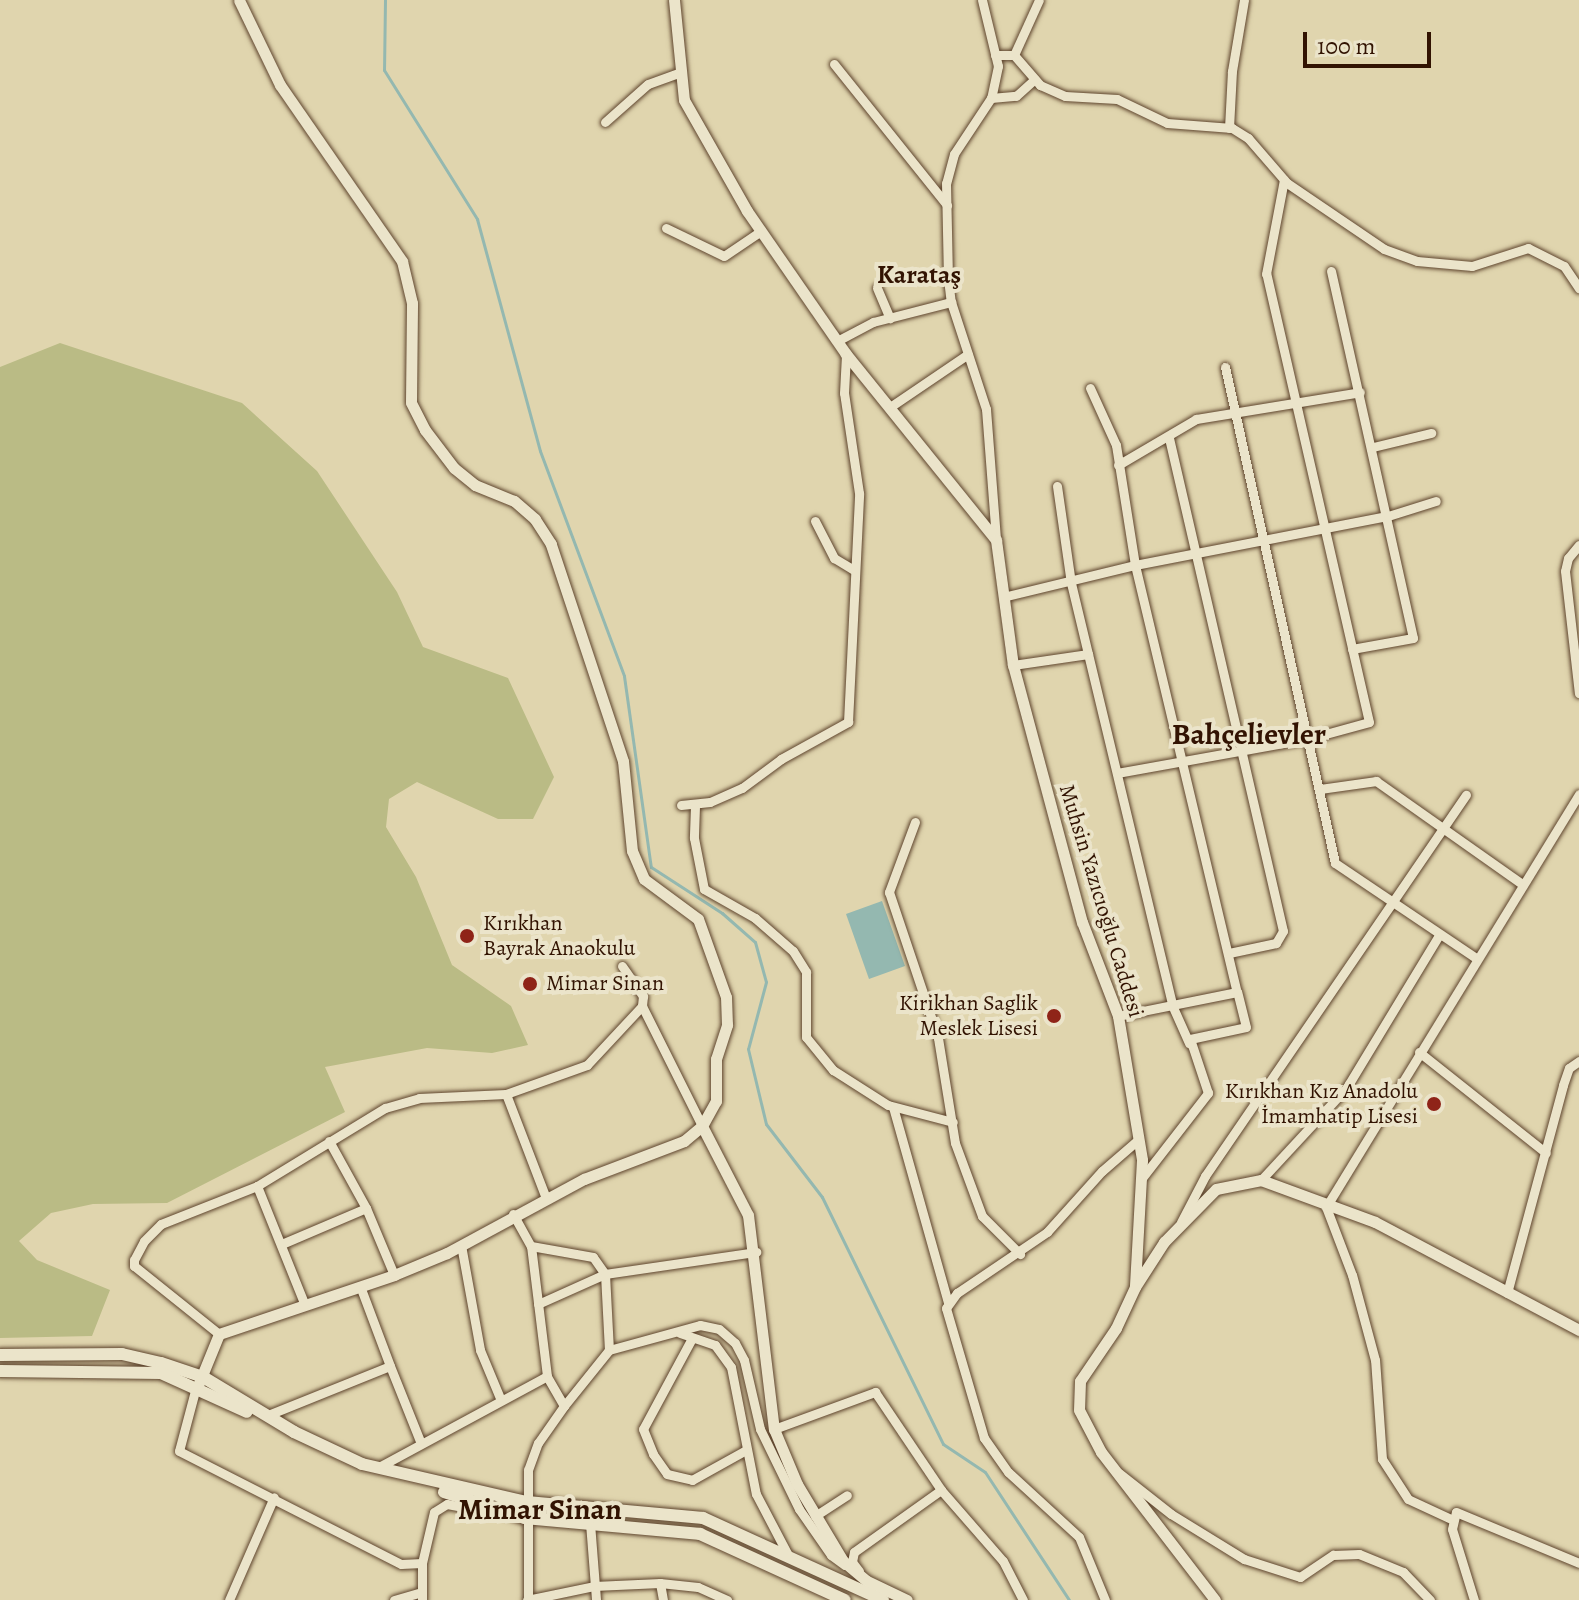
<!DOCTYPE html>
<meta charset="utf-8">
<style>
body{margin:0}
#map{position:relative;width:1579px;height:1600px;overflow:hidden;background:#e0d5ae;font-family:Alegreya,serif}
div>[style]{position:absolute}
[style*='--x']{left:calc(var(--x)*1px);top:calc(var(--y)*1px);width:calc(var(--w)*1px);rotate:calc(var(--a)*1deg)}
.green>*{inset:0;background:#babb85}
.water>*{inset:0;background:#94b8b0}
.stream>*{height:3px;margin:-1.5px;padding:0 1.5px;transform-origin:1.5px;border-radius:1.5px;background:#94b8b0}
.roads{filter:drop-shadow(0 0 2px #5e442d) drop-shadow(0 0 2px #5e442d)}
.minor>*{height:9px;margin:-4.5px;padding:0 4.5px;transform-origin:4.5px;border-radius:4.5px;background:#ebe4ca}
.tertiary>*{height:11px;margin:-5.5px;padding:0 5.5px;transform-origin:5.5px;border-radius:5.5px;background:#ebe4ca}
.secondary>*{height:12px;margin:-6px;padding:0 6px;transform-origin:6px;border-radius:6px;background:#ebe4ca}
.dots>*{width:22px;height:22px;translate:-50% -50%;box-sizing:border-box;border:4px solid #ebe4ca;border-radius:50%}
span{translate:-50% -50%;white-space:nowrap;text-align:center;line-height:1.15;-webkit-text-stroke:8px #ebe4ca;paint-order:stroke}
.street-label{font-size:22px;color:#321302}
.poi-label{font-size:22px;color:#321302}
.left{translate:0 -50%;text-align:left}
.right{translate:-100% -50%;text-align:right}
.quarter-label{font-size:26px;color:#321302;font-weight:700}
.district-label{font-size:30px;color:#321302;font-weight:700}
.scale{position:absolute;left:1303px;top:32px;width:128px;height:36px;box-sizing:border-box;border:4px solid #321302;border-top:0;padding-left:10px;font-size:24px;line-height:28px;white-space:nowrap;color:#321302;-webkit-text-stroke:6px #ebe4ca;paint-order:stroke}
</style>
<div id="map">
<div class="green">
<div style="clip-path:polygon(60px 343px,242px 403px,317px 471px,397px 592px,423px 647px,508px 678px,554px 777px,533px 819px,498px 819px,417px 782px,389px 799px,386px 827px,416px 877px,452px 965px,511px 1006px,528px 1045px,492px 1053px,427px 1048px,325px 1067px,345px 1112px,167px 1203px,93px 1204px,51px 1213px,19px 1241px,37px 1260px,110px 1290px,92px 1336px,0 1338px,0 367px)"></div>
</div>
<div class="water">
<div style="clip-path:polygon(882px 901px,905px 966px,869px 979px,846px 914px)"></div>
</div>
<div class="stream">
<div style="--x:385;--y:0;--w:70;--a:90.8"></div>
<div style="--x:384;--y:70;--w:176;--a:58"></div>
<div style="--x:477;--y:219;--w:240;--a:74.8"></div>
<div style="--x:540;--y:451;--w:240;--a:69.5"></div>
<div style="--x:624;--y:676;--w:193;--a:82"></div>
<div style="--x:651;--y:867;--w:85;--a:32.9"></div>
<div style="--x:722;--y:913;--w:44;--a:41.3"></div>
<div style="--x:755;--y:942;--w:41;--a:74.6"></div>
<div style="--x:766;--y:982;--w:69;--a:105"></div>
<div style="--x:748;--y:1049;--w:77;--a:76.5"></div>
<div style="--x:766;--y:1124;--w:92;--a:52.5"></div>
<div style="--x:822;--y:1197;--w:275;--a:63.9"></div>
<div style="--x:943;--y:1444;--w:50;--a:33.7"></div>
<div style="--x:985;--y:1472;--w:153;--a:56.7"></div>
</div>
<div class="roads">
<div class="minor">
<div style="--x:982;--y:0;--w:68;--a:76.4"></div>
<div style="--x:998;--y:66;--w:33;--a:102"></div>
<div style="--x:991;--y:98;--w:67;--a:123.5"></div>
<div style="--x:954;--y:154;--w:30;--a:105"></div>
<div style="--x:946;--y:183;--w:96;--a:88.8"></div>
<div style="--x:948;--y:279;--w:23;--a:83"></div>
<div style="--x:951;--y:302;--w:113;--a:71.9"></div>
<div style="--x:986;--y:409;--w:130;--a:85.6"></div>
<div style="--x:995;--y:55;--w:19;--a:0"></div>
<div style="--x:1014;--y:55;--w:40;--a:49"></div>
<div style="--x:1040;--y:85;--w:27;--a:24"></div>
<div style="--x:1065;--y:96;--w:52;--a:3.3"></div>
<div style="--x:1117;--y:99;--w:55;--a:25.6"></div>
<div style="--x:1167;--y:123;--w:65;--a:4.4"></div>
<div style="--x:1232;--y:128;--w:19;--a:32"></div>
<div style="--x:1248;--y:138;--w:60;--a:49.1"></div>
<div style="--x:1287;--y:183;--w:117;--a:34.2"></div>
<div style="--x:1384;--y:249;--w:35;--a:20"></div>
<div style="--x:1417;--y:261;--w:55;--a:5.2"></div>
<div style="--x:1472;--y:266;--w:59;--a:-17.8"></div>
<div style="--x:1528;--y:248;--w:40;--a:26.6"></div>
<div style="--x:1564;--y:266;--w:27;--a:56"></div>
<div style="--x:1014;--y:55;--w:60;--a:-65.6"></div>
<div style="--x:834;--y:64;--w:181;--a:51.3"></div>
<div style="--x:991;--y:98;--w:25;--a:-5"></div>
<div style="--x:1016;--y:96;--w:25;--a:-42"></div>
<div style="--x:605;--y:122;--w:57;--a:-41.5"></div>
<div style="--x:648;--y:84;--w:33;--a:-20"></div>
<div style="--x:1229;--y:128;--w:57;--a:-87"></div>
<div style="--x:1232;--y:71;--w:72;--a:-80.4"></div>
<div style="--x:666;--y:228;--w:64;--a:25.8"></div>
<div style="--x:724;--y:256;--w:45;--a:-34"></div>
<div style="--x:1331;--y:271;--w:376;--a:77.4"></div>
<div style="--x:1413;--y:638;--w:62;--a:169.8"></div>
<div style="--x:877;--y:288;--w:33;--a:67"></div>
<div style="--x:837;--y:341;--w:41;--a:-27.8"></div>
<div style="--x:873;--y:322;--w:81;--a:-14.4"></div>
<div style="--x:1225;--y:367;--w:508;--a:77.5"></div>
<div style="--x:1335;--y:863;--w:170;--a:34"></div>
<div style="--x:1090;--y:388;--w:63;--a:65.5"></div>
<div style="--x:1116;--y:445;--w:121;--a:81"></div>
<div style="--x:1135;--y:565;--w:439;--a:76.6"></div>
<div style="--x:1237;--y:992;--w:121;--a:168.6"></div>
<div style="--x:890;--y:407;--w:94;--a:-34.2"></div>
<div style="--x:1169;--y:438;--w:506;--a:76.98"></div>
<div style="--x:1283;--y:931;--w:14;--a:120"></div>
<div style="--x:1276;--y:943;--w:48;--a:168"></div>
<div style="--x:1373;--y:447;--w:60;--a:-13.6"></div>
<div style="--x:1118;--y:465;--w:91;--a:-30.5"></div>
<div style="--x:1196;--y:419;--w:166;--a:-9.3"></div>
<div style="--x:1057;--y:486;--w:98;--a:81.8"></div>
<div style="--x:1071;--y:583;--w:434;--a:76.5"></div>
<div style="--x:1172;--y:1005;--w:42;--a:65.9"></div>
<div style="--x:815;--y:521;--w:42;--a:62.8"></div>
<div style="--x:834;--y:558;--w:23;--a:31"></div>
<div style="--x:1579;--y:545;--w:17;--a:130"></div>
<div style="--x:1568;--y:558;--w:13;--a:103"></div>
<div style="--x:1565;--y:571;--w:123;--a:83.5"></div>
<div style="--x:1007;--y:596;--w:132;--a:-13.6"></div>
<div style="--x:1135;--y:565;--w:258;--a:-11"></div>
<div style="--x:1388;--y:516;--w:50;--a:-17.4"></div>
<div style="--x:1013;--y:665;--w:76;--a:-8.3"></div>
<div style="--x:1117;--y:773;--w:197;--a:-10.2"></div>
<div style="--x:1311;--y:738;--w:60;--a:-15.4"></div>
<div style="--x:1369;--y:722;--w:460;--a:-102.9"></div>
<div style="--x:1266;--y:274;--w:96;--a:-79.2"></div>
<div style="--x:1320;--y:789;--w:57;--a:-8.1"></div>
<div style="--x:1376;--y:781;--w:179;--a:35.2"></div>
<div style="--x:681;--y:805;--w:29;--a:-6"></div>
<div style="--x:710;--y:802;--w:35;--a:-24"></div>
<div style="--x:742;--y:788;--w:49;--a:-36.6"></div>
<div style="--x:781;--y:759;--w:77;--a:-28.9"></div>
<div style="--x:848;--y:722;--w:229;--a:-87.2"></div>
<div style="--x:859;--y:493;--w:101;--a:-98.5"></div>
<div style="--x:844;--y:393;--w:39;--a:-87"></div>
<div style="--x:695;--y:806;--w:32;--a:92"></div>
<div style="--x:694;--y:838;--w:52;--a:78.9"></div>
<div style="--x:704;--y:889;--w:59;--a:29.6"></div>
<div style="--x:755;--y:918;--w:50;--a:41"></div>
<div style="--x:793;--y:951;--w:25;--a:58"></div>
<div style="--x:806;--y:972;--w:65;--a:90"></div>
<div style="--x:806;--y:1037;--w:43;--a:50.7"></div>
<div style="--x:833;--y:1070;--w:65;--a:32.5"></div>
<div style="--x:888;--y:1105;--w:67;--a:14.7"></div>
<div style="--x:915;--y:822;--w:75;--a:110.4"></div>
<div style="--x:889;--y:892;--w:154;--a:71.4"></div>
<div style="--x:938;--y:1038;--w:106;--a:80.8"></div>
<div style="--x:955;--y:1143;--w:78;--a:69.7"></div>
<div style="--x:982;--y:1216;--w:54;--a:45"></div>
<div style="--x:622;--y:966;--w:37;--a:55"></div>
<div style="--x:643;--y:996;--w:10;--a:96"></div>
<div style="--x:1419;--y:1052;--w:162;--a:38.5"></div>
<div style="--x:506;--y:1094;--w:111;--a:69"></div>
<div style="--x:893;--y:1107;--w:204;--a:74.3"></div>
<div style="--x:329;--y:1141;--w:77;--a:61.1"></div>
<div style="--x:366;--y:1208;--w:73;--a:67.3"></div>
<div style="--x:1142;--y:1178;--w:108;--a:-52.2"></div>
<div style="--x:1208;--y:1093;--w:57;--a:-108.4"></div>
<div style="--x:1190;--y:1039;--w:57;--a:-12.1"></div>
<div style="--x:1246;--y:1027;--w:36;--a:-104"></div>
<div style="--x:1261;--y:1180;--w:127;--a:-47.2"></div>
<div style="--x:1347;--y:1087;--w:178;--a:-58.8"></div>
<div style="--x:257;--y:1186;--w:150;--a:-31.4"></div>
<div style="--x:385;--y:1108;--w:35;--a:-16"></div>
<div style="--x:419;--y:1098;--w:87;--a:-2.6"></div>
<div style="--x:506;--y:1094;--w:86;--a:-19.7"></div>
<div style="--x:587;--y:1065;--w:81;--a:-47"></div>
<div style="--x:642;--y:1006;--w:134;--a:63.4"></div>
<div style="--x:513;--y:1214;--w:37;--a:61"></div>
<div style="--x:1181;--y:1222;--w:52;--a:-62.4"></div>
<div style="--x:1205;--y:1176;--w:462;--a:-55.6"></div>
<div style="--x:284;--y:1243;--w:89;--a:-23.1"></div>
<div style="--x:461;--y:1245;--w:107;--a:79.7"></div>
<div style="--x:480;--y:1350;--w:52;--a:67.4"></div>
<div style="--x:360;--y:1286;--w:85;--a:69.4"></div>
<div style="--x:1507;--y:1293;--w:215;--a:-74.9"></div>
<div style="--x:1563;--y:1085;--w:18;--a:-71"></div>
<div style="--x:1569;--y:1068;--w:12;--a:-35"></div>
<div style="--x:538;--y:1304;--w:73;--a:-24.1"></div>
<div style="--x:605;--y:1274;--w:153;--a:-8.3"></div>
<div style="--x:680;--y:1333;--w:37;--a:19"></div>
<div style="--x:715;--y:1345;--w:27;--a:54"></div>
<div style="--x:731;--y:1367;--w:129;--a:78.9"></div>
<div style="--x:756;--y:1494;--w:69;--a:62.3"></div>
<div style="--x:219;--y:1334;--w:109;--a:-141.3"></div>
<div style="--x:134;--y:1266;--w:6;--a:-90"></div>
<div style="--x:134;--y:1260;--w:21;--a:-62"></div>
<div style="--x:144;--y:1241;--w:24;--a:-45"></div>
<div style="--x:161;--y:1224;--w:103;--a:-21.6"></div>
<div style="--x:257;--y:1186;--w:126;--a:68.1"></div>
<div style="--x:691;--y:1340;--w:101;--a:118.3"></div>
<div style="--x:643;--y:1429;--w:27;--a:68"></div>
<div style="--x:653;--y:1454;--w:24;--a:55"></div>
<div style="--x:667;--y:1474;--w:26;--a:13"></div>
<div style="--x:692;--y:1480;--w:60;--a:-29.1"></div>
<div style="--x:196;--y:1387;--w:66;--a:104.9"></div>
<div style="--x:179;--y:1451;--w:249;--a:27"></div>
<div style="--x:401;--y:1564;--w:21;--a:-3"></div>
<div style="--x:564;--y:1406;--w:72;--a:-51.2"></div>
<div style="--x:609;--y:1350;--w:94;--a:-15.4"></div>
<div style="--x:700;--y:1325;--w:19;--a:12"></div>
<div style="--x:719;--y:1329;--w:21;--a:41"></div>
<div style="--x:735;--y:1343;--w:19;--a:62"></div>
<div style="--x:744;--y:1360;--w:71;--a:76.9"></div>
<div style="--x:760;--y:1429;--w:89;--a:64"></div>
<div style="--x:799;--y:1509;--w:56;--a:55.2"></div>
<div style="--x:831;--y:1555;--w:17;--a:36"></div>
<div style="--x:268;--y:1415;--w:131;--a:-21.9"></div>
<div style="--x:390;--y:1366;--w:81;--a:68.2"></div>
<div style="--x:774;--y:1429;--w:108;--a:-20.1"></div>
<div style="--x:875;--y:1392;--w:118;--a:56"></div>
<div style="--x:941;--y:1490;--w:94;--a:48.9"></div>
<div style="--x:1003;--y:1561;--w:44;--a:62.9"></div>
<div style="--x:377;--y:1468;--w:193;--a:-28.4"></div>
<div style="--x:1119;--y:1473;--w:66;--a:38.3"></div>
<div style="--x:1171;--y:1514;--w:86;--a:31.7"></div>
<div style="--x:1244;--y:1559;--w:59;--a:17.8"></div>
<div style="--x:1300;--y:1577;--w:40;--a:-34"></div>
<div style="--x:1333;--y:1555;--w:26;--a:-2"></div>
<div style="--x:1359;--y:1554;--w:48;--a:22.2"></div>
<div style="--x:1403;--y:1572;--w:39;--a:46"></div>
<div style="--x:815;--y:1516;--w:38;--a:-33"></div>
<div style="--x:1451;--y:1519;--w:47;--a:-155.1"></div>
<div style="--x:1408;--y:1499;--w:48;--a:-123"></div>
<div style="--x:1382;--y:1459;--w:99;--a:-94"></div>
<div style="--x:1375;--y:1360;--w:88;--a:-105.1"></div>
<div style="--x:1352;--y:1275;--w:73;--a:-110.9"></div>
<div style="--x:1326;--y:1207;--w:484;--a:-58.5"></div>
<div style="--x:590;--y:1523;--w:77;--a:85.5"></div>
<div style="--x:859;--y:1571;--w:11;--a:-128"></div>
<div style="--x:852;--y:1562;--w:10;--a:-79"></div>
<div style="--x:854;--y:1552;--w:107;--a:-35.5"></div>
<div style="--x:660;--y:1583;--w:17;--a:80"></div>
<div style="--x:229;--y:1600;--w:112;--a:-66.4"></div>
<div style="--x:394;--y:1600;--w:25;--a:-16"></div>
<div style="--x:422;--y:1600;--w:37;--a:-90"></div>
<div style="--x:422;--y:1563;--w:52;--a:-76.8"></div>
<div style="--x:434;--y:1512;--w:15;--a:-32"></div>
<div style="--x:447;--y:1504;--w:15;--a:11"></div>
<div style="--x:462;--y:1507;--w:9;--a:-69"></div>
<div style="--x:527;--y:1600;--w:68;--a:-11.8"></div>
<div style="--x:594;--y:1586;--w:66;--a:-2.6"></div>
<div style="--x:660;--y:1583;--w:38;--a:6"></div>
<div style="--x:698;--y:1587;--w:32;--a:24"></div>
<div style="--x:528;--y:1600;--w:130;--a:-90"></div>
<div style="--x:528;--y:1470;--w:29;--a:-70"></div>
<div style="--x:538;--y:1443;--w:45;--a:-54.9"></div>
<div style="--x:564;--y:1406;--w:34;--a:-120"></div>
<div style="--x:547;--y:1376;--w:131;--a:-97"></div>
<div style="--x:531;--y:1246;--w:63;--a:10.1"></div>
<div style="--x:593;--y:1257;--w:21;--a:55"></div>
<div style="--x:605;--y:1274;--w:76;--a:87"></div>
<div style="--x:1105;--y:1600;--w:68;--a:-112.4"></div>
<div style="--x:1079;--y:1537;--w:96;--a:-137.5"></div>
<div style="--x:1008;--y:1472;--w:42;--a:-125.2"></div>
<div style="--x:984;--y:1438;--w:135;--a:-106.3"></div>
<div style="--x:946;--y:1308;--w:19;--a:-54"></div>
<div style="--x:957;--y:1293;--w:109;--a:-34.1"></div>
<div style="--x:1047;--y:1232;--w:82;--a:-48"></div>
<div style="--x:1102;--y:1171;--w:49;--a:-40.9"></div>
<div style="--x:1474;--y:1600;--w:74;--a:-107.2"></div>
<div style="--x:1452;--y:1529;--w:17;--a:-77"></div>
<div style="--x:1456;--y:1512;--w:133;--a:22.5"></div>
</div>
<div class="tertiary">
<div style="--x:674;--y:0;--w:100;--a:84.3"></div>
<div style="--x:684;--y:100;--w:128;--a:60.4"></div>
<div style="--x:747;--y:211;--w:174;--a:55.3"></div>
<div style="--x:846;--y:354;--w:239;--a:51.1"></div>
<div style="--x:996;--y:540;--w:126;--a:82.3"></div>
<div style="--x:1013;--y:665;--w:266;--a:75"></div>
<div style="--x:1082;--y:922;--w:101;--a:69"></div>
<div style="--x:1118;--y:1016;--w:146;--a:80.5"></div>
<div style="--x:1142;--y:1160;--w:127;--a:93.2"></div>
<div style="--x:702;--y:1126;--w:100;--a:62.7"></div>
<div style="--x:748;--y:1215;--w:216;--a:83.1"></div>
<div style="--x:774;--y:1429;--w:60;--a:67.3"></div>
<div style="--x:797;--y:1484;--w:90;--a:59.1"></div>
<div style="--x:843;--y:1561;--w:31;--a:40"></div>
<div style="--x:867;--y:1581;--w:44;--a:25.4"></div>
<div style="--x:199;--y:1383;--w:53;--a:-67.8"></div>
<div style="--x:219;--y:1334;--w:185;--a:-18.6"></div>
<div style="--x:394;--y:1275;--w:57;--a:-22.5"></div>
<div style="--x:447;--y:1253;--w:156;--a:-28.4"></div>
<div style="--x:584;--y:1179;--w:107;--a:-20.8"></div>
<div style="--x:684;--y:1141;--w:23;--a:-40"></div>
<div style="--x:702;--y:1126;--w:29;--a:-61"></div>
<div style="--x:716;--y:1101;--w:42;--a:-90"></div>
<div style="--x:716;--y:1059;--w:36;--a:-72"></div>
<div style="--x:727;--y:1025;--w:28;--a:-92"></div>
<div style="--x:726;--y:997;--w:83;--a:-109.7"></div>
<div style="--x:698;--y:919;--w:67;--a:-143.5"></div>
<div style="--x:644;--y:879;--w:30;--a:-113"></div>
<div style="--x:632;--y:851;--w:90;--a:-95.7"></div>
<div style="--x:623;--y:761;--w:229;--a:-108.4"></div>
<div style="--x:551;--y:544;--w:30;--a:-123"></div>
<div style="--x:535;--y:519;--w:28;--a:-139"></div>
<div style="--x:514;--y:501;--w:42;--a:-157.7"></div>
<div style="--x:475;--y:485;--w:27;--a:-141"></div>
<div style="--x:454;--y:468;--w:48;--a:-127.3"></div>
<div style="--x:425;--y:430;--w:31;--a:-117"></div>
<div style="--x:411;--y:402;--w:99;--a:-89.4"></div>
<div style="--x:412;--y:303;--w:43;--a:-103.4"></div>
<div style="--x:402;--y:261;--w:214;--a:-124.7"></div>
<div style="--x:280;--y:85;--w:94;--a:-115.8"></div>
<div style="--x:1215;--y:1600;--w:187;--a:-127.6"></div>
<div style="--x:1101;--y:1452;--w:47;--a:-117.6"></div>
<div style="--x:1079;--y:1410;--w:29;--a:-88"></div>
<div style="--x:1080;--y:1381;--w:64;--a:-55.8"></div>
<div style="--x:1116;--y:1328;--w:45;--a:-65.1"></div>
<div style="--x:1135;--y:1287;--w:54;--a:-57.2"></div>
<div style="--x:1164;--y:1242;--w:74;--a:-45.5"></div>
<div style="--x:1216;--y:1189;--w:46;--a:-11.3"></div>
<div style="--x:1261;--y:1180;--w:121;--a:20.2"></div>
<div style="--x:1375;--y:1222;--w:231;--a:27.9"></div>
</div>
<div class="secondary">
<div style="--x:0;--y:1355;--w:122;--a:-0.5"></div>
<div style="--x:122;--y:1354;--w:40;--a:13"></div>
<div style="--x:161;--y:1363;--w:44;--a:18.4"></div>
<div style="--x:203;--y:1377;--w:106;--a:31.1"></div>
<div style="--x:294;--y:1432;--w:75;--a:25.2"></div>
<div style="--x:362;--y:1464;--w:169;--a:13"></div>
<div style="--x:527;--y:1502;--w:177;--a:5.2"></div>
<div style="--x:703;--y:1518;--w:198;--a:24.5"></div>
<div style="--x:0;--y:1371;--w:161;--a:0.7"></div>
<div style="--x:161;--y:1373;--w:94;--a:24.4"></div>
<div style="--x:444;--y:1492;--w:85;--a:17.8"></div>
<div style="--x:525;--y:1518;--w:176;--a:5.2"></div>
<div style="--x:700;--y:1534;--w:159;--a:24.5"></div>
</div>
</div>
<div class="dots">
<div style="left:467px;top:936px;background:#8f2418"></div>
<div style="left:530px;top:984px;background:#8f2418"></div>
<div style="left:1054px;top:1016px;background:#8f2418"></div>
<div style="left:1434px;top:1104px;background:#8f2418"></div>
</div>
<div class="street-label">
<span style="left:1101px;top:901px;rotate:73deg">Muhsin Yazıcıoğlu Caddesi</span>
</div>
<div class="poi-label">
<span class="left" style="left:483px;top:936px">Kırıkhan<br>Bayrak Anaokulu</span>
<span class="left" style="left:546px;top:984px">Mimar Sinan</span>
<span class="right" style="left:1038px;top:1016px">Kirikhan Saglik<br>Meslek Lisesi</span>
<span class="right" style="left:1418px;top:1104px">Kırıkhan Kız Anadolu<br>İmamhatip Lisesi</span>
</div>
<div class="quarter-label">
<span style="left:919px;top:275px">Karataş</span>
</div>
<div class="district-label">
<span style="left:1249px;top:734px">Bahçelievler</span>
<span style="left:540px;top:1509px">Mimar Sinan</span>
</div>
<div class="scale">100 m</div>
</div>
